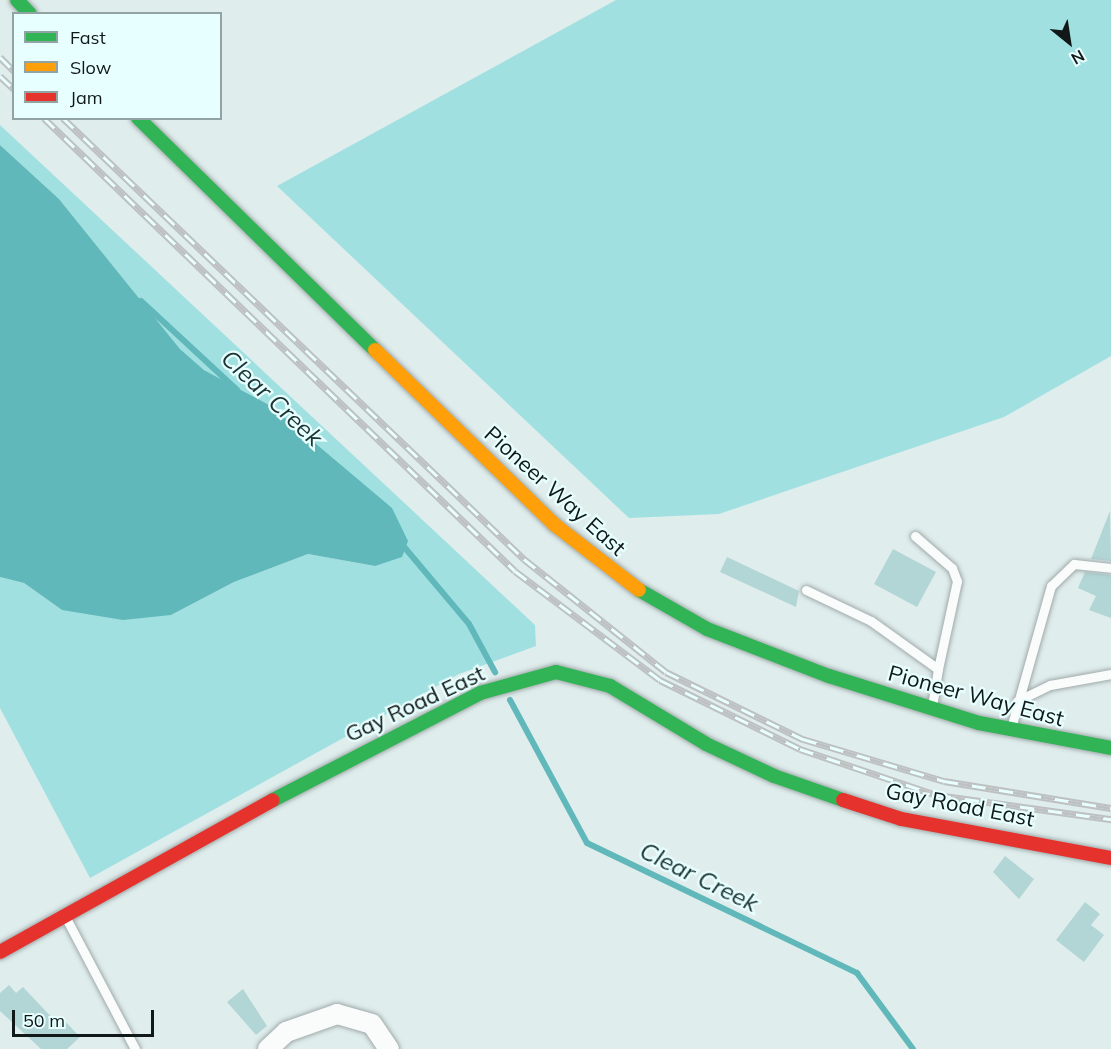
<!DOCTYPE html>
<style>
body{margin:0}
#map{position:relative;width:1111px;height:1049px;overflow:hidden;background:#e0eded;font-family:Mulish,sans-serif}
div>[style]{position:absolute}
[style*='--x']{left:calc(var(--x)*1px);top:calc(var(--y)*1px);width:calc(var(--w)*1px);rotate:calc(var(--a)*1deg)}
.green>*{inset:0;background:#a1e0e0}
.water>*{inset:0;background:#61b8ba}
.stream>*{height:6px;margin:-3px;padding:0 3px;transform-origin:3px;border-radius:3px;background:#61b8ba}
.building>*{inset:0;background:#b2d5d6}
.roads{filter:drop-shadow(0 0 2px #a0aaaa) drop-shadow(0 0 2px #a0aaaa)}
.lane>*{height:9px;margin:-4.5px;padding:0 4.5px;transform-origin:4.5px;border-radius:4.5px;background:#fafcfc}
.street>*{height:20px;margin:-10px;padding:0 10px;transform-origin:10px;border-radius:10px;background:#fafcfc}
.fast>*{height:14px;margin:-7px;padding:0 7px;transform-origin:7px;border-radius:7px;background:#30b455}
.slow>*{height:14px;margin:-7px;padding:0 7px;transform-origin:7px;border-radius:7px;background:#ff9f0a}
.jam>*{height:14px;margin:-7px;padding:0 7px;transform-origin:7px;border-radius:7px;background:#e5322d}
.rail>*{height:7px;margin-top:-3.5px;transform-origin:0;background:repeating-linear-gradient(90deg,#e8ffff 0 14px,#bec1c1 0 28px);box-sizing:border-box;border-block:2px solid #bec1c1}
span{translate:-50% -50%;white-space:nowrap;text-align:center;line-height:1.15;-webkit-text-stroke:4.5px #e8ffff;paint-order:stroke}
.street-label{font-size:22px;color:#101818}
.water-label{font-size:24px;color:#1a3333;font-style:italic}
.legend{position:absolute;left:12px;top:12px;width:210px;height:108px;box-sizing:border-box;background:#e8ffff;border:2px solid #92a3a3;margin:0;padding:8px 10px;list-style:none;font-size:18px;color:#101818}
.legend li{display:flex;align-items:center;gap:12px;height:30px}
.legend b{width:30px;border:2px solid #92a3a3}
.north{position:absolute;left:1039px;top:12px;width:60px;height:60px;-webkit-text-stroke:4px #e8ffff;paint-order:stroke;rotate:150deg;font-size:16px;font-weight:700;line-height:24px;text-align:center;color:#101818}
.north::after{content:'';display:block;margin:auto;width:21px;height:27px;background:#101818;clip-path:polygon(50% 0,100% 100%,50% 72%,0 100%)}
.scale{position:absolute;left:12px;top:1010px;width:142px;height:27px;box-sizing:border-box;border:3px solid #101818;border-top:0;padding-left:8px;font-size:18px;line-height:21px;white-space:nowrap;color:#101818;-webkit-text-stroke:4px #e8ffff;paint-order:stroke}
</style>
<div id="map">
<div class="green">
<div style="clip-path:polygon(616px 0,1111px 0,1111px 356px,1004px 417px,719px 514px,629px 518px,277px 186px)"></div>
<div style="clip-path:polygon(0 125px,535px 625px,536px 646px,459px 674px,90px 878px,0 708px,0 577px,24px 583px,62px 610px,171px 615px,234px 582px,308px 554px,375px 566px,271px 406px,204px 370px,180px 349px,59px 199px,0 145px)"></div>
</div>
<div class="water">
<div style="clip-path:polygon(0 145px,59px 199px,180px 349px,204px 370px,271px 406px,392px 508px,408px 541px,402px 557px,375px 566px,308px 554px,234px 582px,171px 615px,123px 620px,62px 610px,24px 583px,0 577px)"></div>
</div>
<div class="stream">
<div style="--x:141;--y:301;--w:131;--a:42.8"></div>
<div style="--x:400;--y:542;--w:107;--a:49.9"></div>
<div style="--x:469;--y:624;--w:55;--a:61.6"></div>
<div style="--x:510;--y:700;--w:162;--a:61.7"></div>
<div style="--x:587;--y:843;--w:300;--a:25.7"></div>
<div style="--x:857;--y:973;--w:94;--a:53.6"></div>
</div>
<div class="building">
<div style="clip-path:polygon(1110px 511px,1111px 561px,1091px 559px)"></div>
<div style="clip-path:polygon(893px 549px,936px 572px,917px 607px,874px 584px)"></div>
<div style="clip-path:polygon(727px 557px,799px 591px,796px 607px,720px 572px)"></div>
<div style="clip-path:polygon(1085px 572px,1111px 575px,1111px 618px,1089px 610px,1096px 596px,1078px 588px)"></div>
<div style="clip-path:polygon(1005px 856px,1034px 879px,1019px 899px,993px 872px)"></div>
<div style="clip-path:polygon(1085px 902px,1100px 914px,1091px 925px,1104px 935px,1084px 962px,1056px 940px)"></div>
<div style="clip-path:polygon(9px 985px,16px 993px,23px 987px,57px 1023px,62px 1018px,80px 1037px,67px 1049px,41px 1049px,0 1011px,0 993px)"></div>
<div style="clip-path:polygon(243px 989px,267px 1026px,256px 1035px,227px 1002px)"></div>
</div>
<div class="roads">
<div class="lane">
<div style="--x:915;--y:536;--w:49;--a:40.9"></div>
<div style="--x:952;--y:568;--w:14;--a:69"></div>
<div style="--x:957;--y:581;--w:90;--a:102.2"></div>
<div style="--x:806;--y:590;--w:72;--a:25.5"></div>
<div style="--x:871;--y:621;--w:82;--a:35.6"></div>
<div style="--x:938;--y:669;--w:37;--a:99"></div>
<div style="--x:1017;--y:701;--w:37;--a:-26"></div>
<div style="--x:1050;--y:685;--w:62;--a:-10.2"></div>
<div style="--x:1011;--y:728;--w:148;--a:-74.3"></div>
<div style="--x:1051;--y:586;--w:32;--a:-44"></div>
<div style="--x:1074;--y:564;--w:37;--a:6"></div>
<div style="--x:66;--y:918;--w:148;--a:62.2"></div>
</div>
<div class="street">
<div style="--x:268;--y:1049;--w:25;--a:-43"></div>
<div style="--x:286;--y:1032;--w:54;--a:-19.4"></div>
<div style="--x:337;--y:1014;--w:36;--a:16"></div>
<div style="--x:372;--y:1024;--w:30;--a:56"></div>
</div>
<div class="fast">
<div style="--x:17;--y:0;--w:19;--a:47"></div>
<div style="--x:138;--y:118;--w:332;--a:44.4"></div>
<div style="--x:639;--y:590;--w:78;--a:29.8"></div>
<div style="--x:707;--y:629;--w:131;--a:21.1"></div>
<div style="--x:829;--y:676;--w:157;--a:17.4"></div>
<div style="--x:979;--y:723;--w:134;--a:10.7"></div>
<div style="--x:273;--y:800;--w:233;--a:-27.3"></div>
<div style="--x:480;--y:693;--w:79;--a:-15.4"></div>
<div style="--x:556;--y:672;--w:56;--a:14.5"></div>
<div style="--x:610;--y:686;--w:112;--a:31.1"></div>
<div style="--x:706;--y:744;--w:75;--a:25.2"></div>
<div style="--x:774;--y:776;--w:73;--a:19.2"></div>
</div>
<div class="slow">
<div style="--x:375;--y:350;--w:251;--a:44.2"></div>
<div style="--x:555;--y:525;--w:106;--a:37.7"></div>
</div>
<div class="jam">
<div style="--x:843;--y:800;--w:61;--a:18.1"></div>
<div style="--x:901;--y:819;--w:214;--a:10.5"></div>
<div style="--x:0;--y:952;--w:312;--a:-29.1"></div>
</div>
</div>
<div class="rail">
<div style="--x:0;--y:57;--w:20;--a:45"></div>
<div style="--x:0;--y:76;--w:19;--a:43"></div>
<div style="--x:44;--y:118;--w:653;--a:43.88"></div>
<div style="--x:515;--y:571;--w:181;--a:36.9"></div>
<div style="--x:660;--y:680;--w:156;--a:26.2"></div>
<div style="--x:800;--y:749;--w:145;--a:18.6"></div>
<div style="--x:937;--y:795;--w:176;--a:7.9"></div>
<div style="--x:63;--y:118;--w:638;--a:43.73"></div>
<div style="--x:524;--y:559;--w:181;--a:38.5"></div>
<div style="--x:666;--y:672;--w:153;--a:26.1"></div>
<div style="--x:803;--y:739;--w:147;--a:16.6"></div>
<div style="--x:944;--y:781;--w:169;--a:9.2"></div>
</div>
<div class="street-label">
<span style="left:555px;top:491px;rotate:42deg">Pioneer Way East</span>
<span style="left:976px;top:696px;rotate:15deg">Pioneer Way East</span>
<span style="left:415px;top:704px;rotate:-25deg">Gay Road East</span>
<span style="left:960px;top:805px;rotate:11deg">Gay Road East</span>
</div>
<div class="water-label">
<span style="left:272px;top:398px;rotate:43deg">Clear Creek</span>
<span style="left:699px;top:877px;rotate:26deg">Clear Creek</span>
</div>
<ul class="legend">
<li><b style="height:8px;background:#30b455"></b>Fast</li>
<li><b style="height:8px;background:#ff9f0a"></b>Slow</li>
<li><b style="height:8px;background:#e5322d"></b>Jam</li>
</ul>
<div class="north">N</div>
<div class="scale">50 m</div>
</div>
